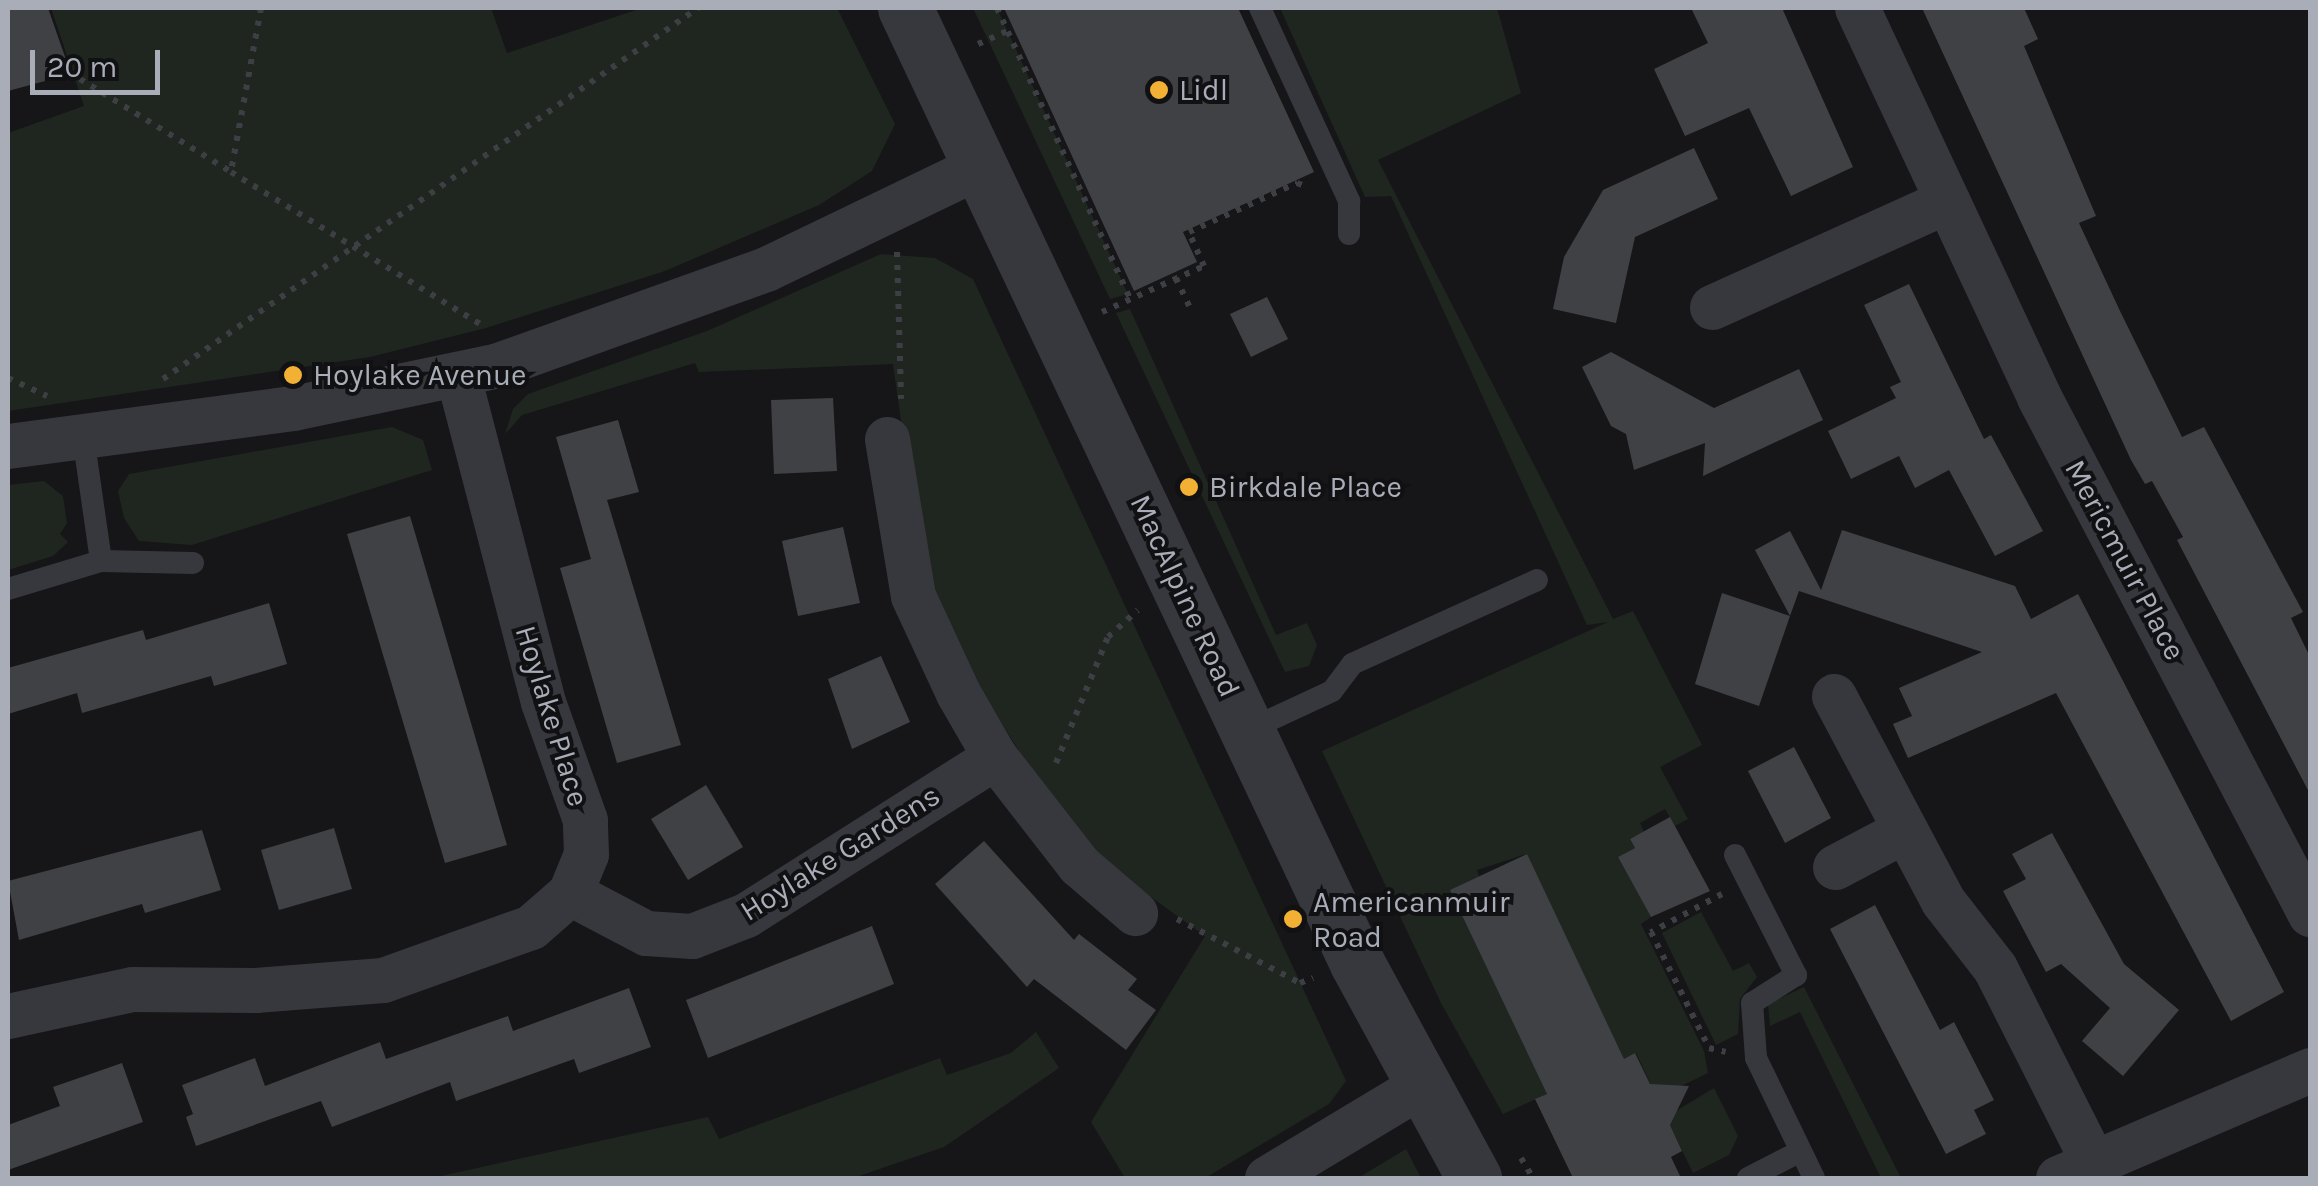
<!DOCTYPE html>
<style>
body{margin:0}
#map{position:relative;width:2318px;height:1186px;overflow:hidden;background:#161618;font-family:Karla,sans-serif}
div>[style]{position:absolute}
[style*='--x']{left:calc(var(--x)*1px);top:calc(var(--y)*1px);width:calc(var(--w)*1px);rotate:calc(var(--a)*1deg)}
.green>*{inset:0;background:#1e261f}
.building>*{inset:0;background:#404145}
.path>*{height:6px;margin-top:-3px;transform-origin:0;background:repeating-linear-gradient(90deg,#3d3f44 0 5px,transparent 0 13px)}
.service>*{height:22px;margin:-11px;padding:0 11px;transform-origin:11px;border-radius:11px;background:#37383d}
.minor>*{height:45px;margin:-22.5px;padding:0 22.5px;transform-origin:22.5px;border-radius:22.5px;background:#37383d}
.tertiary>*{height:55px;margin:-27.5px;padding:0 27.5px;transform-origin:27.5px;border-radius:27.5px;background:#37383d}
.dots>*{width:28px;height:28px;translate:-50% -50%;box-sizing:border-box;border:5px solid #111113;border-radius:50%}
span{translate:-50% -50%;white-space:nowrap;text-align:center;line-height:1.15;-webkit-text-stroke:8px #111113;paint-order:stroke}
.poi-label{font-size:30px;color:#a8adb8}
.left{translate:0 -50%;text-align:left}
.street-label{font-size:30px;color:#a8adb8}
.frame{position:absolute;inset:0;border:10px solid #a8adb8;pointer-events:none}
.scale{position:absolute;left:30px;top:50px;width:130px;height:45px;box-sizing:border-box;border:5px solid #a8adb8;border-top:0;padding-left:12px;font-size:30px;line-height:35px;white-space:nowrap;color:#a8adb8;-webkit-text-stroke:8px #111113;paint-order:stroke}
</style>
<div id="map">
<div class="green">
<div style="clip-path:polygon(51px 8px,491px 8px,507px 53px,642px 8px,837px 8px,895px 124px,872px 171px,819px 205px,665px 271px,486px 328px,370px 357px,8px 411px,8px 133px,84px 106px)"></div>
<div style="clip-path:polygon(973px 8px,997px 8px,1128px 294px,1110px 299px)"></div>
<div style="clip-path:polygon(1280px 8px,1497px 8px,1521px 93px,1378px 160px,1613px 619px,1633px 611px,1702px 745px,1660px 767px,1688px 819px,1675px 826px,1665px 809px,1640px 823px,1644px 832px,1630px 839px,1635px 848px,1618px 857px,1651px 917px,1641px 924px,1704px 1051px,1708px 1073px,1675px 1089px,1653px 1089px,1636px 1053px,1624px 1059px,1526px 854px,1477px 870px,1547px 1094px,1503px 1114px,1441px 1003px,1322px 751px,1608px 622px,1587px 625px,1391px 196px,1365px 197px)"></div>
<div style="clip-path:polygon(881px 254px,935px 258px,973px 279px,1346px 1081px,1329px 1104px,1205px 1178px,1125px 1178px,1091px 1122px,1205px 936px,1108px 866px,1041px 787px,946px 632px,920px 555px,893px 364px,699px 372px,695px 363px,522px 415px,505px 434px,513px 409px,528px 394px,707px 331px)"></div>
<div style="clip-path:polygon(1130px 309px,1276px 635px,1307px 623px,1317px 645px,1309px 666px,1285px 672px,1116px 313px)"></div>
<div style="clip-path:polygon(392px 427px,423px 440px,432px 470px,192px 545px,139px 541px,124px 518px,118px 491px,129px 474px)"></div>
<div style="clip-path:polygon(44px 481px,63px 496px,67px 523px,60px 534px,68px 542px,53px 556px,8px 570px,8px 485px)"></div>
<div style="clip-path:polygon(1701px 912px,1733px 971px,1749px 963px,1757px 977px,1740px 999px,1738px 1034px,1716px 1045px,1662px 933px)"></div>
<div style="clip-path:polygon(1804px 987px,1901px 1178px,1881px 1178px,1800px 1012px,1770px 1026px,1768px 1004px)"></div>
<div style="clip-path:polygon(1036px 1032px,1059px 1068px,944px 1147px,853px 1178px,432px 1178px,708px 1117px,719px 1139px,940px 1058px,947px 1075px,1011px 1053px)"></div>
<div style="clip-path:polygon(1714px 1088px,1738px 1136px,1729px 1155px,1693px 1173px,1666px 1117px)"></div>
<div style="clip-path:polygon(1406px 1149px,1421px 1178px,1358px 1178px)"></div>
</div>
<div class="building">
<div style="clip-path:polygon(8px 8px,48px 8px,71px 74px,8px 91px)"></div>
<div style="clip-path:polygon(1004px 8px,1238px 8px,1314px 172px,1183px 232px,1197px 262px,1134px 291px)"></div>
<div style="clip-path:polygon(1691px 8px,1782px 8px,1853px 167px,1791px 196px,1749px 108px,1685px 136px,1654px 69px,1708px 43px)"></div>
<div style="clip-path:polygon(1922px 8px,2024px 8px,2038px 39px,2024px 46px,2096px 216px,2079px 223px,2120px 311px,2182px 437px,2204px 427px,2303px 612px,2291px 618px,2310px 657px,2310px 794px,2177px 540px,2183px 537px,2152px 481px,2145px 484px,2131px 460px)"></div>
<div style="clip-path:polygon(1694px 148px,1718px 199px,1635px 237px,1616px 323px,1553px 309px,1564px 257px,1603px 190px)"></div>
<div style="clip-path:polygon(1909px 284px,1984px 439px,1991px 435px,2043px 531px,1995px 556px,1949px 470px,1915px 488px,1899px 456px,1851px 479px,1828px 431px,1896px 398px,1890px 387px,1901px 382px,1864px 305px)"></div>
<div style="clip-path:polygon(1267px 297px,1288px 339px,1251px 357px,1230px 314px)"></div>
<div style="clip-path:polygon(1611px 352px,1714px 408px,1799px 369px,1823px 420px,1703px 476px,1705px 443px,1634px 470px,1626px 434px,1611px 426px,1582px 367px)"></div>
<div style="clip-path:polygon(833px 398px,837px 471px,774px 474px,771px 400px)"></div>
<div style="clip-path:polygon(618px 420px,639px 492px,607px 500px,681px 745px,617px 763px,560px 568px,591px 559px,556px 437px)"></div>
<div style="clip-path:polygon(410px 516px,507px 845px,445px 863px,347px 534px)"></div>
<div style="clip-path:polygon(843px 527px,860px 603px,798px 616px,782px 541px)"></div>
<div style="clip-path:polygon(1842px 530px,2015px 586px,2031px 619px,2078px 594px,2284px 992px,2231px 1021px,2056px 693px,1908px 758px,1893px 724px,1912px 716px,1899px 688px,1982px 652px,1799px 591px,1790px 616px,1755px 550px,1790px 531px,1821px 590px)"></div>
<div style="clip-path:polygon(1722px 593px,1790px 616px,1759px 706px,1695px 684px)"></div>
<div style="clip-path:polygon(269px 603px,287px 664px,214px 686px,211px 676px,82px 713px,77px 693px,8px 714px,8px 668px,143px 630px,146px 640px)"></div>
<div style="clip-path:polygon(881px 656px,910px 722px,852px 749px,828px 679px)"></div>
<div style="clip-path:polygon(1794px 747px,1831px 818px,1785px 843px,1748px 771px)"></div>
<div style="clip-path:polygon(706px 785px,743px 847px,688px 880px,651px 819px)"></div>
<div style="clip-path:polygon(1670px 817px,1710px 891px,1651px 917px,1618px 857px,1635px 848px,1630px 839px)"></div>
<div style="clip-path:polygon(334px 828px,352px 889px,279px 910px,261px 850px)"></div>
<div style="clip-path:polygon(202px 830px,221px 890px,145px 913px,142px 904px,19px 940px,8px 881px)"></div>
<div style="clip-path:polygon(2052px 833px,2124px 964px,2179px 1010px,2123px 1076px,2082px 1041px,2110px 1008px,2061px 964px,2046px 972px,2003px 891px,2026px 879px,2012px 854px)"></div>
<div style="clip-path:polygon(984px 841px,1074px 940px,1079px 934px,1137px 979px,1128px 990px,1156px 1010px,1126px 1050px,1034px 979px,1027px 987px,935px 884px)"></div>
<div style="clip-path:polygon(1527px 854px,1624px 1059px,1635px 1053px,1650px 1084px,1689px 1086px,1670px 1125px,1682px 1151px,1671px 1157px,1681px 1178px,1573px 1178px,1535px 1099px,1547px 1094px,1450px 890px)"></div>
<div style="clip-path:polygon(1875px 905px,1940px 1030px,1954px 1022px,1994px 1100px,1974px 1110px,1986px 1134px,1946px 1154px,1830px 929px)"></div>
<div style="clip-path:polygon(872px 926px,894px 984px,708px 1058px,686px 1000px)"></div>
<div style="clip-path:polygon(629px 988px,651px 1047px,579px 1073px,574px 1059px,456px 1101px,450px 1082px,332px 1127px,321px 1101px,196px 1146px,186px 1117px,193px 1114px,182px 1085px,255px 1058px,265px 1086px,380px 1042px,386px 1059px,508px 1016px,513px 1031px)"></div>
<div style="clip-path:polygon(122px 1063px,143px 1122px,8px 1170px,8px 1125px,60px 1106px,53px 1087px)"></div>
</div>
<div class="path">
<div style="--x:261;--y:8;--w:167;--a:100.4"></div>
<div style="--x:231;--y:172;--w:292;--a:31.4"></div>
<div style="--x:997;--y:8;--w:320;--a:65.4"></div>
<div style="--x:978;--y:44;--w:32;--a:-24"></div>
<div style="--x:80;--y:79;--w:177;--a:31.6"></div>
<div style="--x:897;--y:252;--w:147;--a:88.4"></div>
<div style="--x:1176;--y:278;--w:31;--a:65"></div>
<div style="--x:1102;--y:312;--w:112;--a:-24.3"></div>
<div style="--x:1204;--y:266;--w:37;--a:-114"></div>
<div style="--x:1189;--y:232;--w:119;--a:-24.4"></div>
<div style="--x:1297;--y:183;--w:9;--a:21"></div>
<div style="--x:8;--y:378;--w:43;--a:24.8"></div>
<div style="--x:163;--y:379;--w:651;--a:-34.74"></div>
<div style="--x:1056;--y:763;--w:136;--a:-67.6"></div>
<div style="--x:1108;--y:637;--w:40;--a:-42"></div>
<div style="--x:1722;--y:894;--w:81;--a:151.8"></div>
<div style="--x:1651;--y:932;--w:130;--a:63.4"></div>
<div style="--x:1709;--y:1048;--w:17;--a:13"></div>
<div style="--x:1177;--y:919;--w:139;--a:27.5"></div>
<div style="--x:1300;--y:983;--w:14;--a:-21"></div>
<div style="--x:1521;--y:1158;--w:23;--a:59"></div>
</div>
<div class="service">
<div style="--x:1260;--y:8;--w:213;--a:65.2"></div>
<div style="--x:1349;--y:201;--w:33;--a:90"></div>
<div style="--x:83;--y:436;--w:126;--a:81.8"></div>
<div style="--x:8;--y:589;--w:97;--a:-16.8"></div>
<div style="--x:101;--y:561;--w:92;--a:1.2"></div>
<div style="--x:1246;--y:731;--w:95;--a:-24.9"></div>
<div style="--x:1332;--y:691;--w:34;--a:-53"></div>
<div style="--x:1352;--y:664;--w:203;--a:-24.4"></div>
<div style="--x:1735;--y:855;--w:135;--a:63.1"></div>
<div style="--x:1796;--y:975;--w:52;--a:147.5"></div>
<div style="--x:1752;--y:1003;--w:55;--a:85.8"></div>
<div style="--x:1756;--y:1058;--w:133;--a:64.2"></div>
<div style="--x:1748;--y:1178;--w:59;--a:-27"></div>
</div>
<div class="minor">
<div style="--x:1857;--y:8;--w:429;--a:64.9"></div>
<div style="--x:2039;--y:397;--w:584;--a:62.34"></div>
<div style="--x:1712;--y:307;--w:258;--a:-24.3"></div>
<div style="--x:887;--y:439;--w:159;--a:80.6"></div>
<div style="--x:913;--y:596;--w:107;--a:65.1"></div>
<div style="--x:958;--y:693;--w:74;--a:60"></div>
<div style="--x:995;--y:757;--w:137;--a:52.1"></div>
<div style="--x:1079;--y:865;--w:74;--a:40.6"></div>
<div style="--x:8;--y:446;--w:288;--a:-7.6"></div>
<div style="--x:293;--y:408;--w:209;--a:-11.8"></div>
<div style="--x:498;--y:365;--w:285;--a:-19.7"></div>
<div style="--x:766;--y:269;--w:235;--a:-25.7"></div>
<div style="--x:1834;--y:696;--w:232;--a:62"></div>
<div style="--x:1943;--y:901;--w:85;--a:52.2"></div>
<div style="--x:1995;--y:968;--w:217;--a:63.2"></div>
<div style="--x:1835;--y:867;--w:79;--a:-27.9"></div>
<div style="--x:570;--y:893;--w:86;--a:27.8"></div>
<div style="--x:646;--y:933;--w:46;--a:3.7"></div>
<div style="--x:692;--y:936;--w:58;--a:-21.3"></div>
<div style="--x:746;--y:915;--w:295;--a:-32.4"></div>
<div style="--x:8;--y:1016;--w:127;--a:-12.3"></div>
<div style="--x:132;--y:989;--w:123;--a:0.5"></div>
<div style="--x:255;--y:990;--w:128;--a:-4.5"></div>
<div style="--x:383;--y:980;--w:157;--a:-19.7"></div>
<div style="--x:531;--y:927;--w:52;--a:-41.1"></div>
<div style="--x:570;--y:893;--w:42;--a:-67.7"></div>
<div style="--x:586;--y:854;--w:34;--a:-92"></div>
<div style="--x:585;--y:820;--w:125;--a:-109.6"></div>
<div style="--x:543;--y:702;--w:338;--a:-104.6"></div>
<div style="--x:1267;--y:1178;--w:179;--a:-31"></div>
<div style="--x:2058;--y:1178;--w:274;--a:-23.2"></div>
</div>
<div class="tertiary">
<div style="--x:905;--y:8;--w:1057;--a:64.67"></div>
<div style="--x:1357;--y:963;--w:245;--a:61.4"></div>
</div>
<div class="dots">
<div style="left:1159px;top:90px;background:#f2b134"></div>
<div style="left:293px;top:375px;background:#f2b134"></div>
<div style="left:1189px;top:487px;background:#f2b134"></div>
<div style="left:1293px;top:919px;background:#f2b134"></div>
</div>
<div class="poi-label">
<span class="left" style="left:1179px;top:90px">Lidl</span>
<span class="left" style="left:313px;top:375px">Hoylake Avenue</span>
<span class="left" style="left:1209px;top:487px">Birkdale Place</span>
<span class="left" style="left:1313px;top:919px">Americanmuir<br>Road</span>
</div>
<div class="street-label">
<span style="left:2125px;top:560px;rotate:62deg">Mericmuir Place</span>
<span style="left:1185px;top:596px;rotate:65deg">MacAlpine Road</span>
<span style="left:552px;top:716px;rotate:73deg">Hoylake Place</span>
<span style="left:840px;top:853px;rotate:-32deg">Hoylake Gardens</span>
</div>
<div class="frame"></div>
<div class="scale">20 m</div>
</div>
